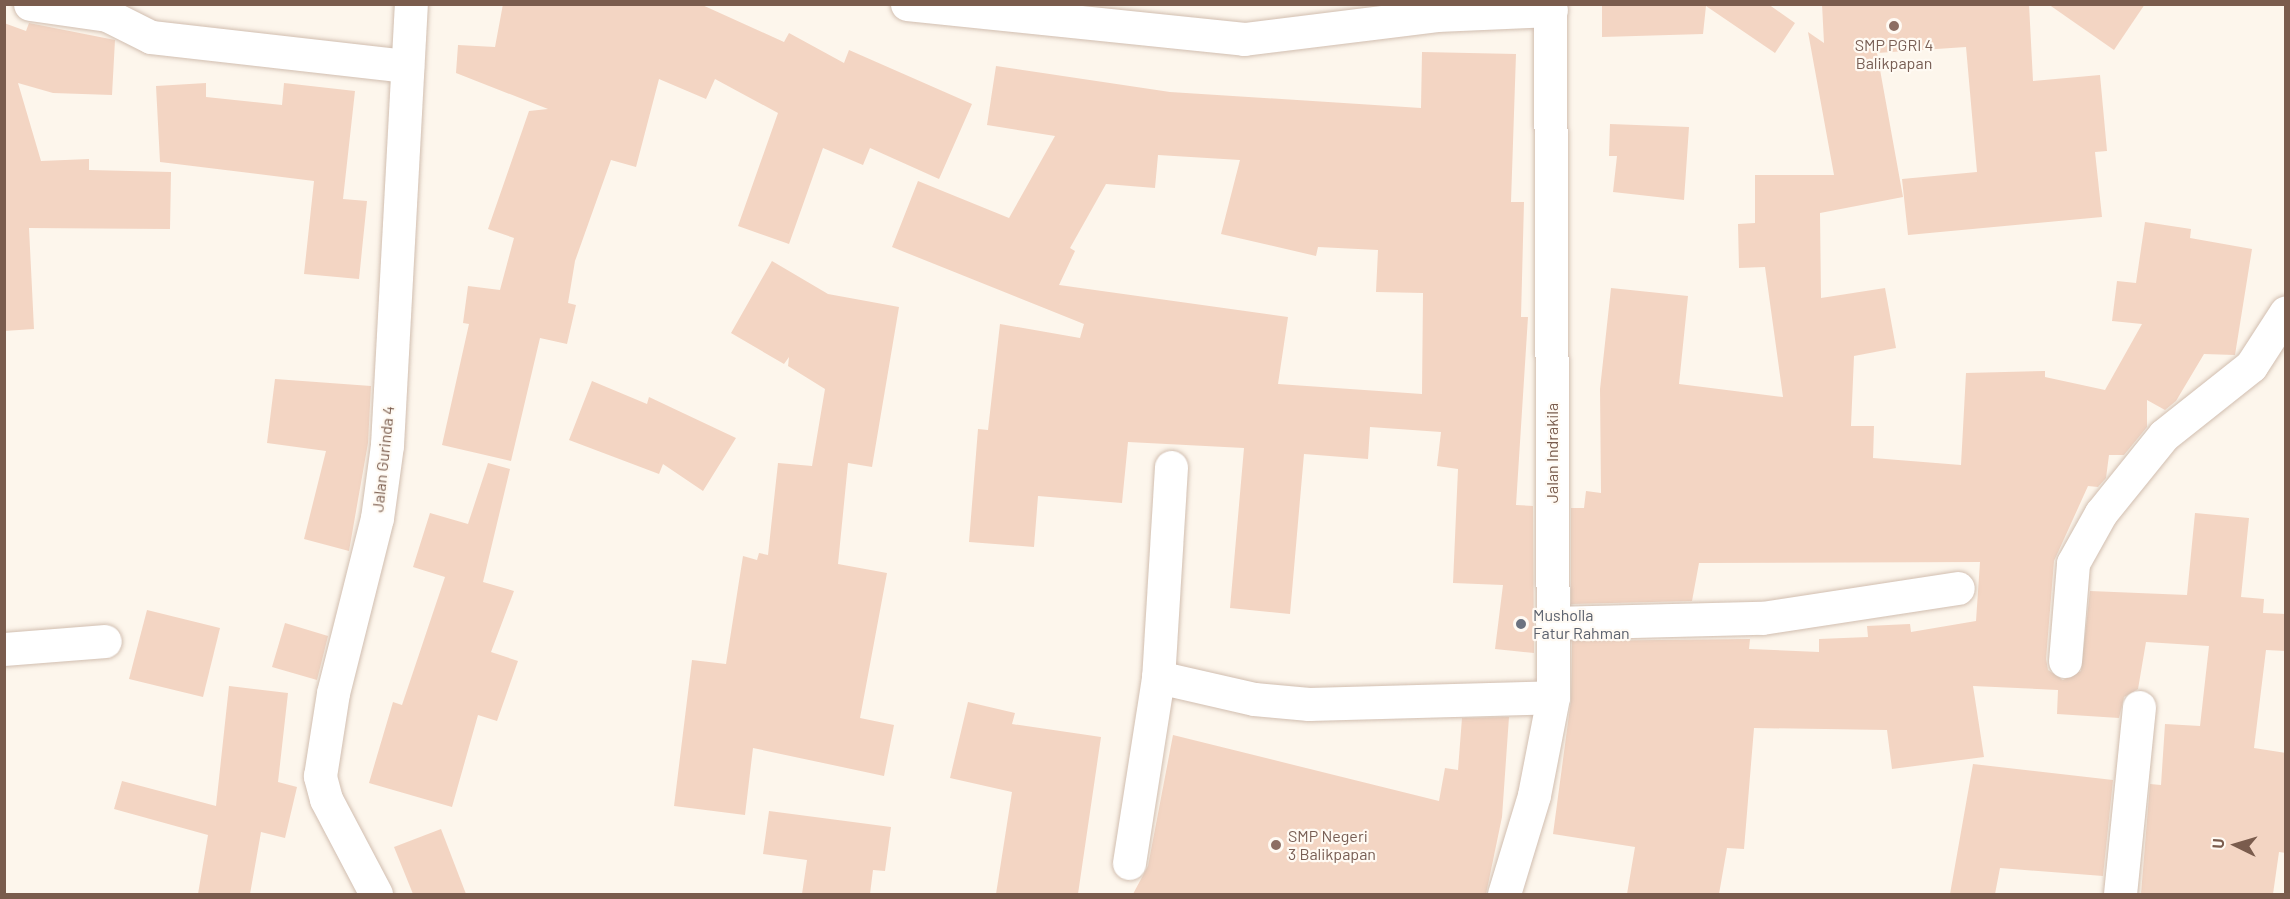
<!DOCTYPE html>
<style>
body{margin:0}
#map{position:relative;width:2290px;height:899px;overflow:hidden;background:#fdf6ec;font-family:Barlow,sans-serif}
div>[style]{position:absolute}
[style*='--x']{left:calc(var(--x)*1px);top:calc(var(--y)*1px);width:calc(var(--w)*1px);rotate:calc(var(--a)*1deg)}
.building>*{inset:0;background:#f3d5c3}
.roads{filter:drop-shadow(0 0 2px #d1beb0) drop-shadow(0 0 2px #d1beb0)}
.minor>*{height:33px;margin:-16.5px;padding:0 16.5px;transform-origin:16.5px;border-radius:16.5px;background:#fff}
.tertiary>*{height:33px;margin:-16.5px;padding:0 16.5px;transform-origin:16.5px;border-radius:16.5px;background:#fff}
.dots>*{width:16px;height:16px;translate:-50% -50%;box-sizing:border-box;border:3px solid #fffaf3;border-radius:50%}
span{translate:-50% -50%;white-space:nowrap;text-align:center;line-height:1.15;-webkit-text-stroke:4.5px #fffaf3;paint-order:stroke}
.education-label{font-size:16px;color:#785e54}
.left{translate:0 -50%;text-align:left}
.street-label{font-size:16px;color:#7a5c4d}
.worship-label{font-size:16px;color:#5b616d}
.frame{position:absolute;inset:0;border:6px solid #7a5c4d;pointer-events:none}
.north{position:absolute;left:2206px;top:815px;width:60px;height:60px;-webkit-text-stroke:4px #fffaf3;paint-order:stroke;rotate:275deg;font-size:16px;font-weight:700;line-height:24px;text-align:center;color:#7a5c4d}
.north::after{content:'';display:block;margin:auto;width:21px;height:27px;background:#7a5c4d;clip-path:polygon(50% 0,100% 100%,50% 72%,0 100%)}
</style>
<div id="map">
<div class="building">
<div style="clip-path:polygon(503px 4px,700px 4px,784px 42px,789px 33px,844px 63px,849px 50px,972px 104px,939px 179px,870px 148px,863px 165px,823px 148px,789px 244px,738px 226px,778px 113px,715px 79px,706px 99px,659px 79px,636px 167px,611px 160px,575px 261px,568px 303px,576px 305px,567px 344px,540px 338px,511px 461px,442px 445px,469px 324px,463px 323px,468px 286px,500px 290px,514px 238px,488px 229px,529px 111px,548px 109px,456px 73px,458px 45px,495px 47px)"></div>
<div style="clip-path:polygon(1602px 4px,1768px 4px,1795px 23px,1775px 53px,1706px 6px,1703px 34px,1602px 37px)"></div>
<div style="clip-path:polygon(1822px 4px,2029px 4px,2033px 81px,2100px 75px,2107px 151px,2095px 152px,2102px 217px,1908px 235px,1902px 179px,1977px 172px,1966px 47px,1877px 53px,1903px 197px,1820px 213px,1821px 298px,1885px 288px,1896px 348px,1854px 356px,1851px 426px,1874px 426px,1873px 458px,1961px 465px,1966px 373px,2045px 371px,2045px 377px,2105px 390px,2142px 324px,2112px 321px,2117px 281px,2136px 283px,2145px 222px,2191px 229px,2190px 238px,2252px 249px,2235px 355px,2204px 354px,2176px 401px,2165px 410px,2147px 400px,2147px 427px,2124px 455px,2109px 455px,2106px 478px,2098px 487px,2088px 486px,2054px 561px,2046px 659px,2048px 670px,2063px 680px,2081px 671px,2090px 591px,2187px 595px,2195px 513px,2249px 518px,2241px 597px,2264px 599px,2263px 613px,2286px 614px,2286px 651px,2266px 650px,2254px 748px,2286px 753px,2286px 853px,2279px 852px,2273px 894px,2141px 894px,2150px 784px,2161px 785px,2165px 724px,2200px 726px,2209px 646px,2146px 642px,2138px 689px,2124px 697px,2119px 718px,2057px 714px,2058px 690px,1973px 686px,1984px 757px,1892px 769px,1887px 730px,1754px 728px,1744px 849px,1727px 848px,1719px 894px,1627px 894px,1635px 847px,1553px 834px,1571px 700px,1572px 641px,1750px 639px,1749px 649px,1819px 652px,1819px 639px,1868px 637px,1867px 626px,1910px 624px,1911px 632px,1976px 621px,1980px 562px,1699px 563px,1692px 601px,1571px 604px,1571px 508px,1584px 508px,1586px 491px,1601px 493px,1600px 389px,1611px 288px,1688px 296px,1679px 384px,1783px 397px,1765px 267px,1739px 268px,1738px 224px,1755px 223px,1755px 175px,1834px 175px,1808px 32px,1824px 43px)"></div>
<div style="clip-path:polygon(2048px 4px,2145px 4px,2114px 50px)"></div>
<div style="clip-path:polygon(4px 23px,26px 31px,29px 23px,115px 40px,112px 95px,53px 93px,18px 83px,41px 161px,89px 159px,89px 170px,171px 172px,170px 229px,29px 228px,34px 329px,4px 331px)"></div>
<div style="clip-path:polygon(evenodd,1422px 52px,1516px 54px,1511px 202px,1524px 202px,1521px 317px,1528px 317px,1516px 505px,1533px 506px,1534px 653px,1495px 649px,1503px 585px,1453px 583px,1458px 469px,1437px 466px,1441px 432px,1370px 427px,1368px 459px,1304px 454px,1290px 614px,1230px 608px,1244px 448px,1128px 442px,1122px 503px,1038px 496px,1034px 547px,969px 542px,978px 429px,988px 430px,1000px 324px,1080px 338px,1084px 324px,892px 247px,918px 181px,1009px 218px,1055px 136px,987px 125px,996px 66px,1170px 92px,1421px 108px,1422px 52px,1158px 155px,1240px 160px,1221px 234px,1316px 256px,1318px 247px,1378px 250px,1376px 292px,1423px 293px,1422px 394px,1278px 384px,1288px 317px,1059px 285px,1075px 251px,1070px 248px,1106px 184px,1155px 188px,1158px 155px)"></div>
<div style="clip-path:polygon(206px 83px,206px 97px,282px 105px,284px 83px,355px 91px,343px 199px,367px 201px,359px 279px,304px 274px,314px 181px,160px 162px,156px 86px)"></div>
<div style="clip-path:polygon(1610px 124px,1689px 127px,1684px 200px,1613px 192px,1617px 156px,1609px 156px)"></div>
<div style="clip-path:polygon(772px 261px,828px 294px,899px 307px,872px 467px,848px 463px,838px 564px,887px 573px,860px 718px,894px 725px,884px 776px,753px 748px,745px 815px,674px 806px,692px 660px,726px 664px,743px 556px,757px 560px,759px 553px,768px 555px,778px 463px,812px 466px,825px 389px,788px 366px,789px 357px,784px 364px,731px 333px)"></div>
<div style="clip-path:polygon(275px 379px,371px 386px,368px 443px,349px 551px,304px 539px,326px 451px,267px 443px)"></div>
<div style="clip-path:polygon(592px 381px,647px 404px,649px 397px,736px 438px,703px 491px,663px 464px,659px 474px,569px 440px)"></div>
<div style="clip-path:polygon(488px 463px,510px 469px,483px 582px,514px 591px,491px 652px,518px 661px,497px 721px,478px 715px,452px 807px,369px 783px,393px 702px,402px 705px,445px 577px,413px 567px,430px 513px,468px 524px)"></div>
<div style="clip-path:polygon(147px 610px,220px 628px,203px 697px,129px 679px)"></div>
<div style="clip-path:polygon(285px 623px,328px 636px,317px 680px,272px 667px)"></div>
<div style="clip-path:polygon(229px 686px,288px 693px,278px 782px,297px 787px,285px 838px,261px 832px,250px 894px,198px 894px,208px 835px,114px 809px,122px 781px,216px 806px)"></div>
<div style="clip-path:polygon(968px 702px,1015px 713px,1012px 724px,1101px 737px,1078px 894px,996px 894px,1012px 792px,950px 778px)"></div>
<div style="clip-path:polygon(1509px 717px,1502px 817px,1486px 894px,1133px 894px,1148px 866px,1173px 735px,1439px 801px,1445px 768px,1458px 770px,1462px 718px)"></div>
<div style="clip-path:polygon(1973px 764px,2113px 780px,2103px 876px,2000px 868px,1995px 894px,1950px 894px)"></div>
<div style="clip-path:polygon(769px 811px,891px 827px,885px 871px,873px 870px,870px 894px,802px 894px,807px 860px,763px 854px)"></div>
<div style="clip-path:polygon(441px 829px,466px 894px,413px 894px,394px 847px)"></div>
</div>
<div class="roads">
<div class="minor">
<div style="--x:30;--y:4;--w:78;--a:8.1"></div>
<div style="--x:107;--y:15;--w:49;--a:26.6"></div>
<div style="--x:151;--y:37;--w:258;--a:6.5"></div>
<div style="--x:907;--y:4;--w:339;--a:5.9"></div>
<div style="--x:1244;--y:39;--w:194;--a:-7.1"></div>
<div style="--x:1437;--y:15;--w:114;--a:-2.5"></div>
<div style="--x:1171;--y:467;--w:210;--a:93.5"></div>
<div style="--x:1158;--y:677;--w:98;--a:12.9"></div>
<div style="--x:1254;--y:699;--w:55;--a:5.2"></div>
<div style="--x:1309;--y:704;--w:244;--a:-1.6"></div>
<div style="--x:1552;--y:623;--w:210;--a:-1.4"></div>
<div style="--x:1762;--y:618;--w:198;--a:-8.7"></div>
<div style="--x:4;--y:649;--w:101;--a:-4.5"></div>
<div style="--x:2065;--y:661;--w:98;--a:-85.3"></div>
<div style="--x:2073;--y:563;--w:57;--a:-60.8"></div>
<div style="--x:2101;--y:513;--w:100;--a:-51.1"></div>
<div style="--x:2164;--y:435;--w:111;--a:-38.4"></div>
<div style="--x:2251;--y:366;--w:64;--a:-57.1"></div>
<div style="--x:1129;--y:863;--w:188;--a:-81.1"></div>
<div style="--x:376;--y:894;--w:107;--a:-117.8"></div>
<div style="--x:326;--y:799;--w:24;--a:-105"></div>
<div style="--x:320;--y:776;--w:84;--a:-81.1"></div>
<div style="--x:333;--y:693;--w:180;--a:-75.9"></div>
<div style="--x:377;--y:518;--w:74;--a:-82.2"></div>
<div style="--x:387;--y:445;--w:442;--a:-86.9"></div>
<div style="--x:2120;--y:894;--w:188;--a:-84.2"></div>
</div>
<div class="tertiary">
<div style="--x:1504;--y:894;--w:103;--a:-73.1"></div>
<div style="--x:1534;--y:795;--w:100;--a:-79"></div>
<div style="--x:1553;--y:697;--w:693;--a:-90.25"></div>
</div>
</div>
<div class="dots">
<div style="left:1894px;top:26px;background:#8d6e63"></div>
<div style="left:1521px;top:624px;background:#6b7280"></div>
<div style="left:1276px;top:845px;background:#8d6e63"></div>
</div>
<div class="education-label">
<span style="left:1894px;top:54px">SMP PGRI 4<br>Balikpapan</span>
<span class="left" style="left:1288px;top:845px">SMP Negeri<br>3 Balikpapan</span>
</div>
<div class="street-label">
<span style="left:1552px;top:453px;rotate:-90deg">Jalan Indrakila</span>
<span style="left:383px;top:459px;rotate:-84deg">Jalan Gurinda 4</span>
</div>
<div class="worship-label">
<span class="left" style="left:1533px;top:624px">Musholla<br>Fatur Rahman</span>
</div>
<div class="frame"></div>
<div class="north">U</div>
</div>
